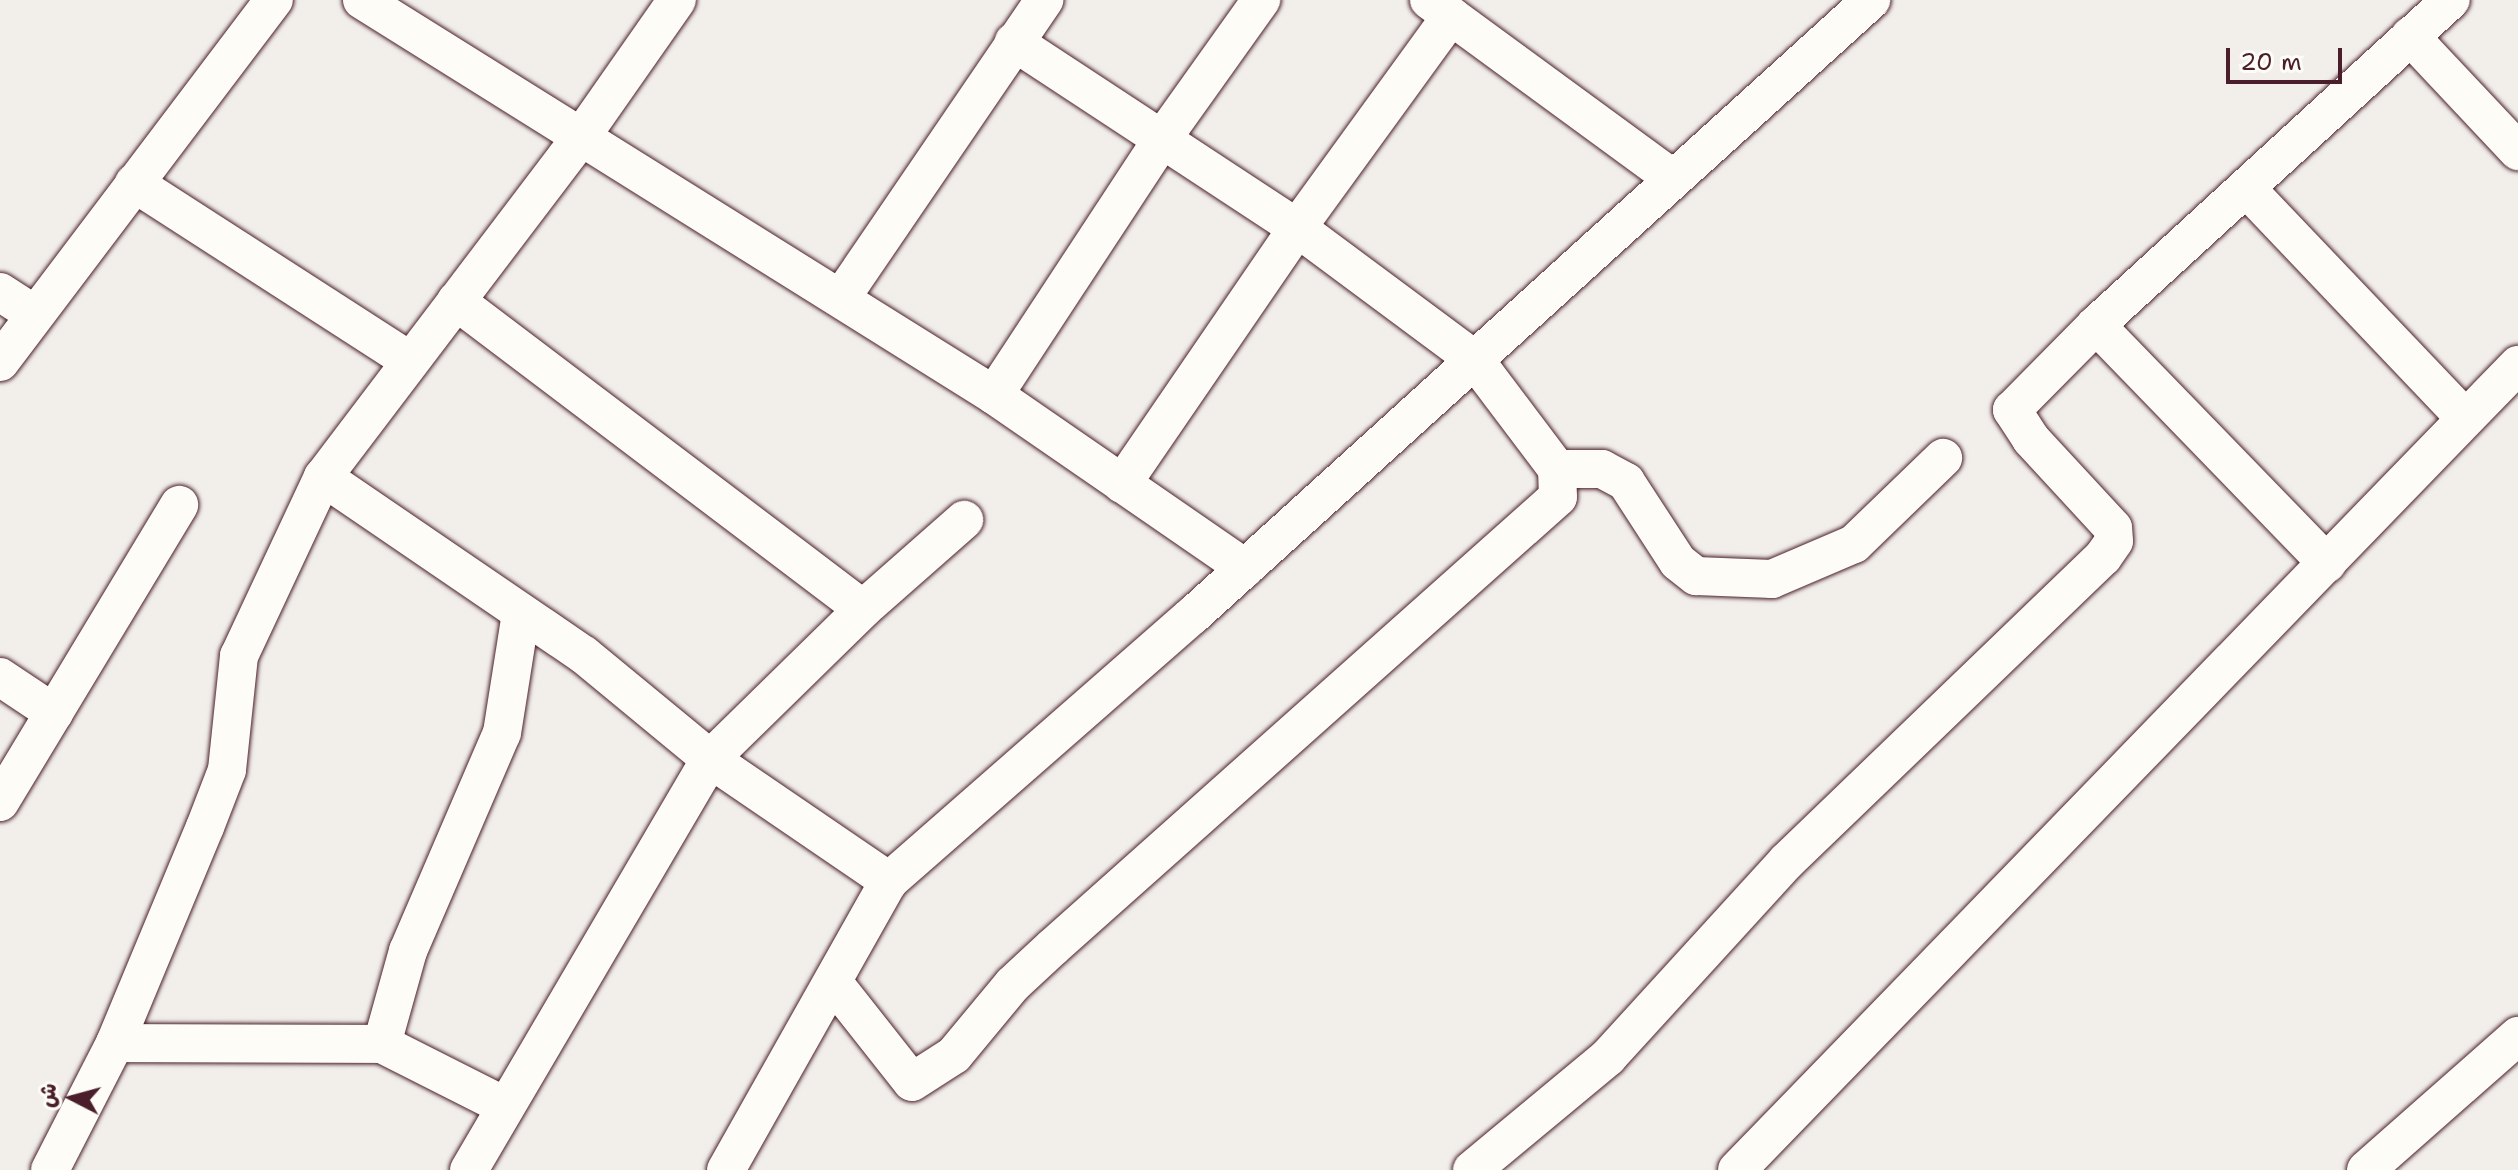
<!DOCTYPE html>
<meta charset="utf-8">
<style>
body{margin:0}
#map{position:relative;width:2518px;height:1170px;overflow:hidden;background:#f2efeb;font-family:"Shantell Sans","Playpen Sans Arabic",sans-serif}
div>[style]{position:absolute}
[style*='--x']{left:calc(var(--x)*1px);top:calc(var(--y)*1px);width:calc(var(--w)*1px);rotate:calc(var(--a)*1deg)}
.roads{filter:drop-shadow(0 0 2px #4a1f2b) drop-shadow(0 0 2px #4a1f2b)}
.minor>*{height:38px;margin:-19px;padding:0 19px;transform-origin:19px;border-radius:19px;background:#fdfcf7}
span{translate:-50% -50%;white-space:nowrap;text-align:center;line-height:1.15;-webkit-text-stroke:6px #fdfcf7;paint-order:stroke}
.north{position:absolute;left:32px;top:1058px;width:80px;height:80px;-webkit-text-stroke:6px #fdfcf7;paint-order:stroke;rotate:276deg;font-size:22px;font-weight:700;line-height:32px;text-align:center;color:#4a1f2b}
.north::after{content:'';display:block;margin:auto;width:28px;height:36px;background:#4a1f2b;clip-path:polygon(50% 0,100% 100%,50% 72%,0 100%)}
.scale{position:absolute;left:2226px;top:48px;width:116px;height:36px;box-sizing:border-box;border:4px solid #4a1f2b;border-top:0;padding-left:10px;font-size:24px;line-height:28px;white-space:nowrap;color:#4a1f2b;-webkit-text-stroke:6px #fdfcf7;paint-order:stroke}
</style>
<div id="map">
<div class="roads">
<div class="minor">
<div style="--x:362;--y:0;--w:745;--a:32.01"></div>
<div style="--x:994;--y:395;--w:305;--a:34.6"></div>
<div style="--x:1429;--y:0;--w:301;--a:36.2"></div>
<div style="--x:2410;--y:36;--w:158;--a:46.8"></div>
<div style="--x:134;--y:183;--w:327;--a:32.8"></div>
<div style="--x:2246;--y:188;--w:318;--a:46.4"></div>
<div style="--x:0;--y:292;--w:40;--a:32.9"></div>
<div style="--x:841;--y:298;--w:361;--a:-55.7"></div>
<div style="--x:456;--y:301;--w:510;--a:37.12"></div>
<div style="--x:2096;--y:325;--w:332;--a:45.9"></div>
<div style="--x:0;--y:362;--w:454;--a:-52.9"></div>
<div style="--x:994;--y:395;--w:306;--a:-56.7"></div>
<div style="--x:1162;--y:139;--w:171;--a:-54.5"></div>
<div style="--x:1557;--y:469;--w:45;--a:0"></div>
<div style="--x:1602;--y:469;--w:27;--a:28"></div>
<div style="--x:1626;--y:482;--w:95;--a:57"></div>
<div style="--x:1678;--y:562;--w:23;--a:38"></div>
<div style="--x:1696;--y:576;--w:76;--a:2.3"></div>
<div style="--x:1772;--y:579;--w:89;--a:-23.1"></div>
<div style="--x:1854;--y:544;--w:124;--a:-44"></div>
<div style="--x:323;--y:477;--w:316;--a:34.3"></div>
<div style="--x:584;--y:655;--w:163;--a:39.5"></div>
<div style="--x:710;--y:759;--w:217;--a:34.3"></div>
<div style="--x:1122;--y:484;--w:310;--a:-55.6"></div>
<div style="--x:1297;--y:228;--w:262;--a:-54"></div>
<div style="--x:0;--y:677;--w:65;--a:33.7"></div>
<div style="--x:0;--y:802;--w:347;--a:-58.9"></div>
<div style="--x:833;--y:982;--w:127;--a:51.7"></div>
<div style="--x:912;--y:1082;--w:50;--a:-32.7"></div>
<div style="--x:954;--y:1055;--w:92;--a:-50.3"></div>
<div style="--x:1013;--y:984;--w:54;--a:-42.8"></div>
<div style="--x:1053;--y:947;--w:676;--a:-41.7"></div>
<div style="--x:1558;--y:497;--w:28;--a:-92"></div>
<div style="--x:1557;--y:469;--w:136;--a:-127"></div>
<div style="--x:1475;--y:360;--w:222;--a:-143.4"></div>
<div style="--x:1297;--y:228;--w:339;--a:-146.7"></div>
<div style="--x:115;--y:1043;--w:267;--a:0.2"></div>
<div style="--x:382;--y:1044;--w:138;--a:26.8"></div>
<div style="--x:382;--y:1044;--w:97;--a:-74.4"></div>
<div style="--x:408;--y:951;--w:237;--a:-66.7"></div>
<div style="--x:502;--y:733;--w:121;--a:-81"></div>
<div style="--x:50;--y:1170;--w:143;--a:-62.9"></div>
<div style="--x:115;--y:1043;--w:234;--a:-67.4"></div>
<div style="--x:205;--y:827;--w:61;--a:-68.9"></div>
<div style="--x:227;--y:770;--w:115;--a:-84"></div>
<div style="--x:239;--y:656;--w:198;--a:-64.9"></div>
<div style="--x:323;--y:477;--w:427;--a:-52.8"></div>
<div style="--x:581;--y:137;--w:167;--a:-55"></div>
<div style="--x:469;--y:1170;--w:476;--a:-59.6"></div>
<div style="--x:710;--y:759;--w:214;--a:-44.4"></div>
<div style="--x:863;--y:609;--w:135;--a:-41.4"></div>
<div style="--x:726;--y:1170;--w:332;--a:-60.6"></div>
<div style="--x:889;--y:881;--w:403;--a:-41.2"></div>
<div style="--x:1192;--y:616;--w:917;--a:-42.21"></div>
<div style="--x:1472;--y:1170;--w:177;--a:-39.7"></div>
<div style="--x:1608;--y:1057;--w:264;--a:-47.6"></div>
<div style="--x:1786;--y:862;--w:440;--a:-43.9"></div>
<div style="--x:2103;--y:557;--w:19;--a:-55"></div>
<div style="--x:2114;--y:541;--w:13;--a:-94"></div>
<div style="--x:2113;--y:528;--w:121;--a:-132.7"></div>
<div style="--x:2031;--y:439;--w:35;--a:-123"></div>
<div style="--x:2012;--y:410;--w:120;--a:-45.3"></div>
<div style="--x:2096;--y:325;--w:481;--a:-42.5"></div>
<div style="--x:1737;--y:1170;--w:1122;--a:-45.87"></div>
<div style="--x:2366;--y:1170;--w:203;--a:-41.4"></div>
</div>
</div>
<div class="north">ش</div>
<div class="scale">20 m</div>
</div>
